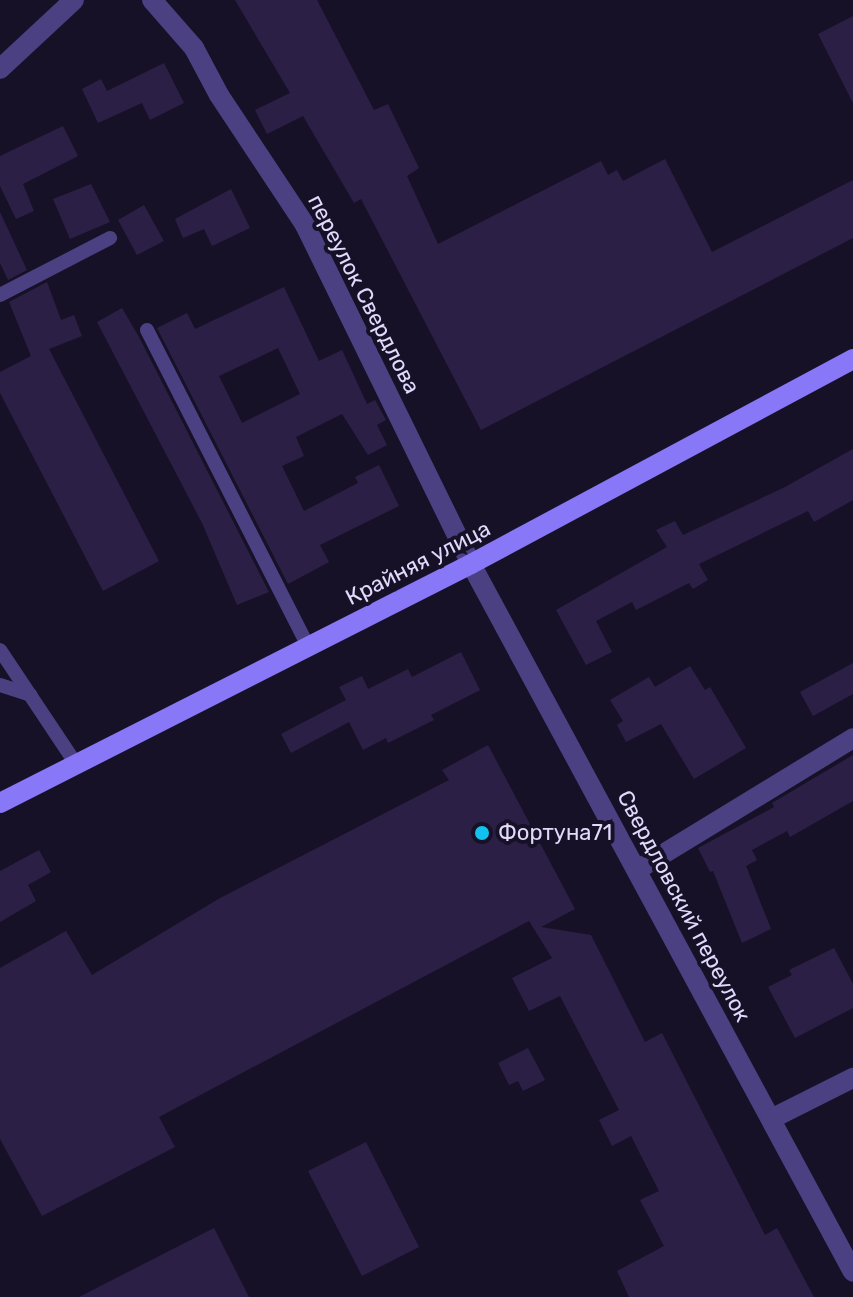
<!DOCTYPE html>
<meta charset="utf-8">
<style>
body{margin:0}
#map{position:relative;width:853px;height:1297px;overflow:hidden;background:#171127;font-family:Rubik,sans-serif}
div>[style]{position:absolute}
[style*='--x']{left:calc(var(--x)*1px);top:calc(var(--y)*1px);width:calc(var(--w)*1px);rotate:calc(var(--a)*1deg)}
.building>*{inset:0;background:#2b1f46}
.lane>*{height:14px;margin:-7px;padding:0 7px;transform-origin:7px;border-radius:7px;background:#4a4082}
.street>*{height:20px;margin:-10px;padding:0 10px;transform-origin:10px;border-radius:10px;background:#4a4082}
.secondary>*{height:20px;margin:-10px;padding:0 10px;transform-origin:10px;border-radius:10px;background:#8877f6}
.dots>*{width:22px;height:22px;translate:-50% -50%;box-sizing:border-box;border:4px solid #171127;border-radius:50%}
span{translate:-50% -50%;white-space:nowrap;text-align:center;line-height:1.15;-webkit-text-stroke:8px #171127;paint-order:stroke}
.street-label{font-size:22px;color:#e1dafc}
.poi-label{font-size:22px;color:#e1dafc}
.left{translate:0 -50%;text-align:left}
</style>
<div id="map">
<div class="building">
<div style="clip-path:polygon(235px 0,317px 0,374px 110px,388px 104px,419px 168px,407px 176px,438px 244px,601px 161px,608px 175px,617px 170px,623px 181px,665px 159px,712px 252px,853px 180px,853px 238px,481px 430px,361px 199px,354px 203px,303px 116px,267px 134px,255px 110px,290px 93px)"></div>
<div style="clip-path:polygon(853px 16px,853px 103px,818px 34px)"></div>
<div style="clip-path:polygon(164px 63px,184px 103px,150px 120px,142px 103px,98px 123px,82px 89px,101px 79px,107px 91px)"></div>
<div style="clip-path:polygon(63px 126px,78px 156px,23px 184px,34px 211px,16px 219px,0 186px,0 156px)"></div>
<div style="clip-path:polygon(91px 184px,110px 222px,70px 239px,53px 199px)"></div>
<div style="clip-path:polygon(231px 189px,250px 228px,212px 246px,204px 229px,183px 238px,175px 219px)"></div>
<div style="clip-path:polygon(144px 205px,164px 241px,137px 255px,118px 220px)"></div>
<div style="clip-path:polygon(0 212px,27px 270px,8px 280px,0 263px)"></div>
<div style="clip-path:polygon(47px 282px,61px 320px,74px 315px,82px 336px,49px 349px,159px 561px,103px 591px,0 393px,0 372px,31px 356px,9px 302px)"></div>
<div style="clip-path:polygon(evenodd,284px 287px,319px 361px,342px 350px,367px 404px,375px 400px,386px 420px,377px 425px,387px 445px,368px 455px,342px 414px,296px 437px,304px 456px,282px 466px,304px 511px,358px 483px,355px 477px,379px 465px,399px 506px,320px 545px,329px 562px,288px 584px,157px 328px,187px 313px,195px 329px,284px 287px,278px 348px,300px 394px,242px 423px,219px 376px,278px 348px)"></div>
<div style="clip-path:polygon(122px 308px,139px 337px,269px 592px,237px 605px,202px 523px,97px 322px)"></div>
<div style="clip-path:polygon(853px 449px,853px 500px,814px 522px,808px 511px,699px 564px,708px 580px,693px 589px,689px 583px,636px 610px,632px 602px,596px 621px,612px 652px,586px 665px,556px 610px,667px 547px,656px 530px,675px 521px,683px 535px,785px 487px)"></div>
<div style="clip-path:polygon(461px 652px,480px 690px,431px 715px,434px 720px,388px 743px,386px 738px,363px 750px,349px 722px,291px 753px,281px 734px,346px 700px,339px 687px,362px 676px,368px 689px,408px 669px,412px 677px)"></div>
<div style="clip-path:polygon(853px 663px,853px 694px,813px 716px,800px 692px)"></div>
<div style="clip-path:polygon(690px 666px,705px 690px,710px 687px,746px 748px,694px 779px,661px 724px,626px 742px,617px 725px,623px 721px,610px 700px,649px 677px,655px 687px)"></div>
<div style="clip-path:polygon(488px 745px,575px 909px,541px 927px,591px 935px,645px 1042px,662px 1033px,765px 1235px,777px 1228px,814px 1297px,629px 1297px,617px 1271px,664px 1246px,640px 1200px,659px 1191px,631px 1136px,612px 1146px,599px 1120px,619px 1110px,560px 996px,529px 1011px,512px 978px,552px 958px,529px 921px,159px 1117px,175px 1147px,42px 1216px,0 1139px,0 968px,66px 931px,92px 975px,220px 898px,449px 780px,442px 770px)"></div>
<div style="clip-path:polygon(853px 755px,853px 801px,790px 837px,787px 831px,752px 850px,757px 860px,746px 866px,771px 929px,742px 943px,713px 871px,710px 872px,698px 848px,774px 807px,772px 803px)"></div>
<div style="clip-path:polygon(39px 850px,51px 872px,28px 885px,36px 901px,0 922px,0 871px)"></div>
<div style="clip-path:polygon(834px 948px,853px 984px,853px 1008px,795px 1038px,768px 987px,792px 975px,789px 970px)"></div>
<div style="clip-path:polygon(528px 1048px,545px 1080px,523px 1091px,518px 1081px,509px 1085px,498px 1063px)"></div>
<div style="clip-path:polygon(366px 1142px,419px 1247px,362px 1276px,308px 1171px)"></div>
<div style="clip-path:polygon(214px 1228px,249px 1297px,79px 1297px)"></div>
</div>
<div class="lane">
<div style="--x:0;--y:295;--w:124;--a:-27.4"></div>
<div style="--x:147;--y:330;--w:355;--a:63"></div>
<div style="--x:0;--y:650;--w:137;--a:56.3"></div>
<div style="--x:0;--y:685;--w:32;--a:18"></div>
</div>
<div class="street">
<div style="--x:152;--y:0;--w:64;--a:48.8"></div>
<div style="--x:194;--y:48;--w:53;--a:62"></div>
<div style="--x:219;--y:95;--w:156;--a:56.5"></div>
<div style="--x:305;--y:225;--w:377;--a:63.9"></div>
<div style="--x:471;--y:564;--w:804;--a:61.65"></div>
<div style="--x:0;--y:69;--w:101;--a:-43"></div>
<div style="--x:637;--y:870;--w:253;--a:-31.4"></div>
<div style="--x:771;--y:1119;--w:92;--a:-26.6"></div>
</div>
<div class="secondary">
<div style="--x:0;--y:803;--w:528;--a:-26.9"></div>
<div style="--x:471;--y:564;--w:434;--a:-28.2"></div>
</div>
<div class="dots">
<div style="left:482px;top:833px;background:#13c1ef"></div>
</div>
<div class="street-label">
<span style="left:364px;top:294px;rotate:63deg">переулок Свердлова</span>
<span style="left:418px;top:563px;rotate:-27deg">Крайняя улица</span>
<span style="left:684px;top:906px;rotate:62deg">Свердловский переулок</span>
</div>
<div class="poi-label">
<span class="left" style="left:498px;top:833px">Фортуна71</span>
</div>
</div>
